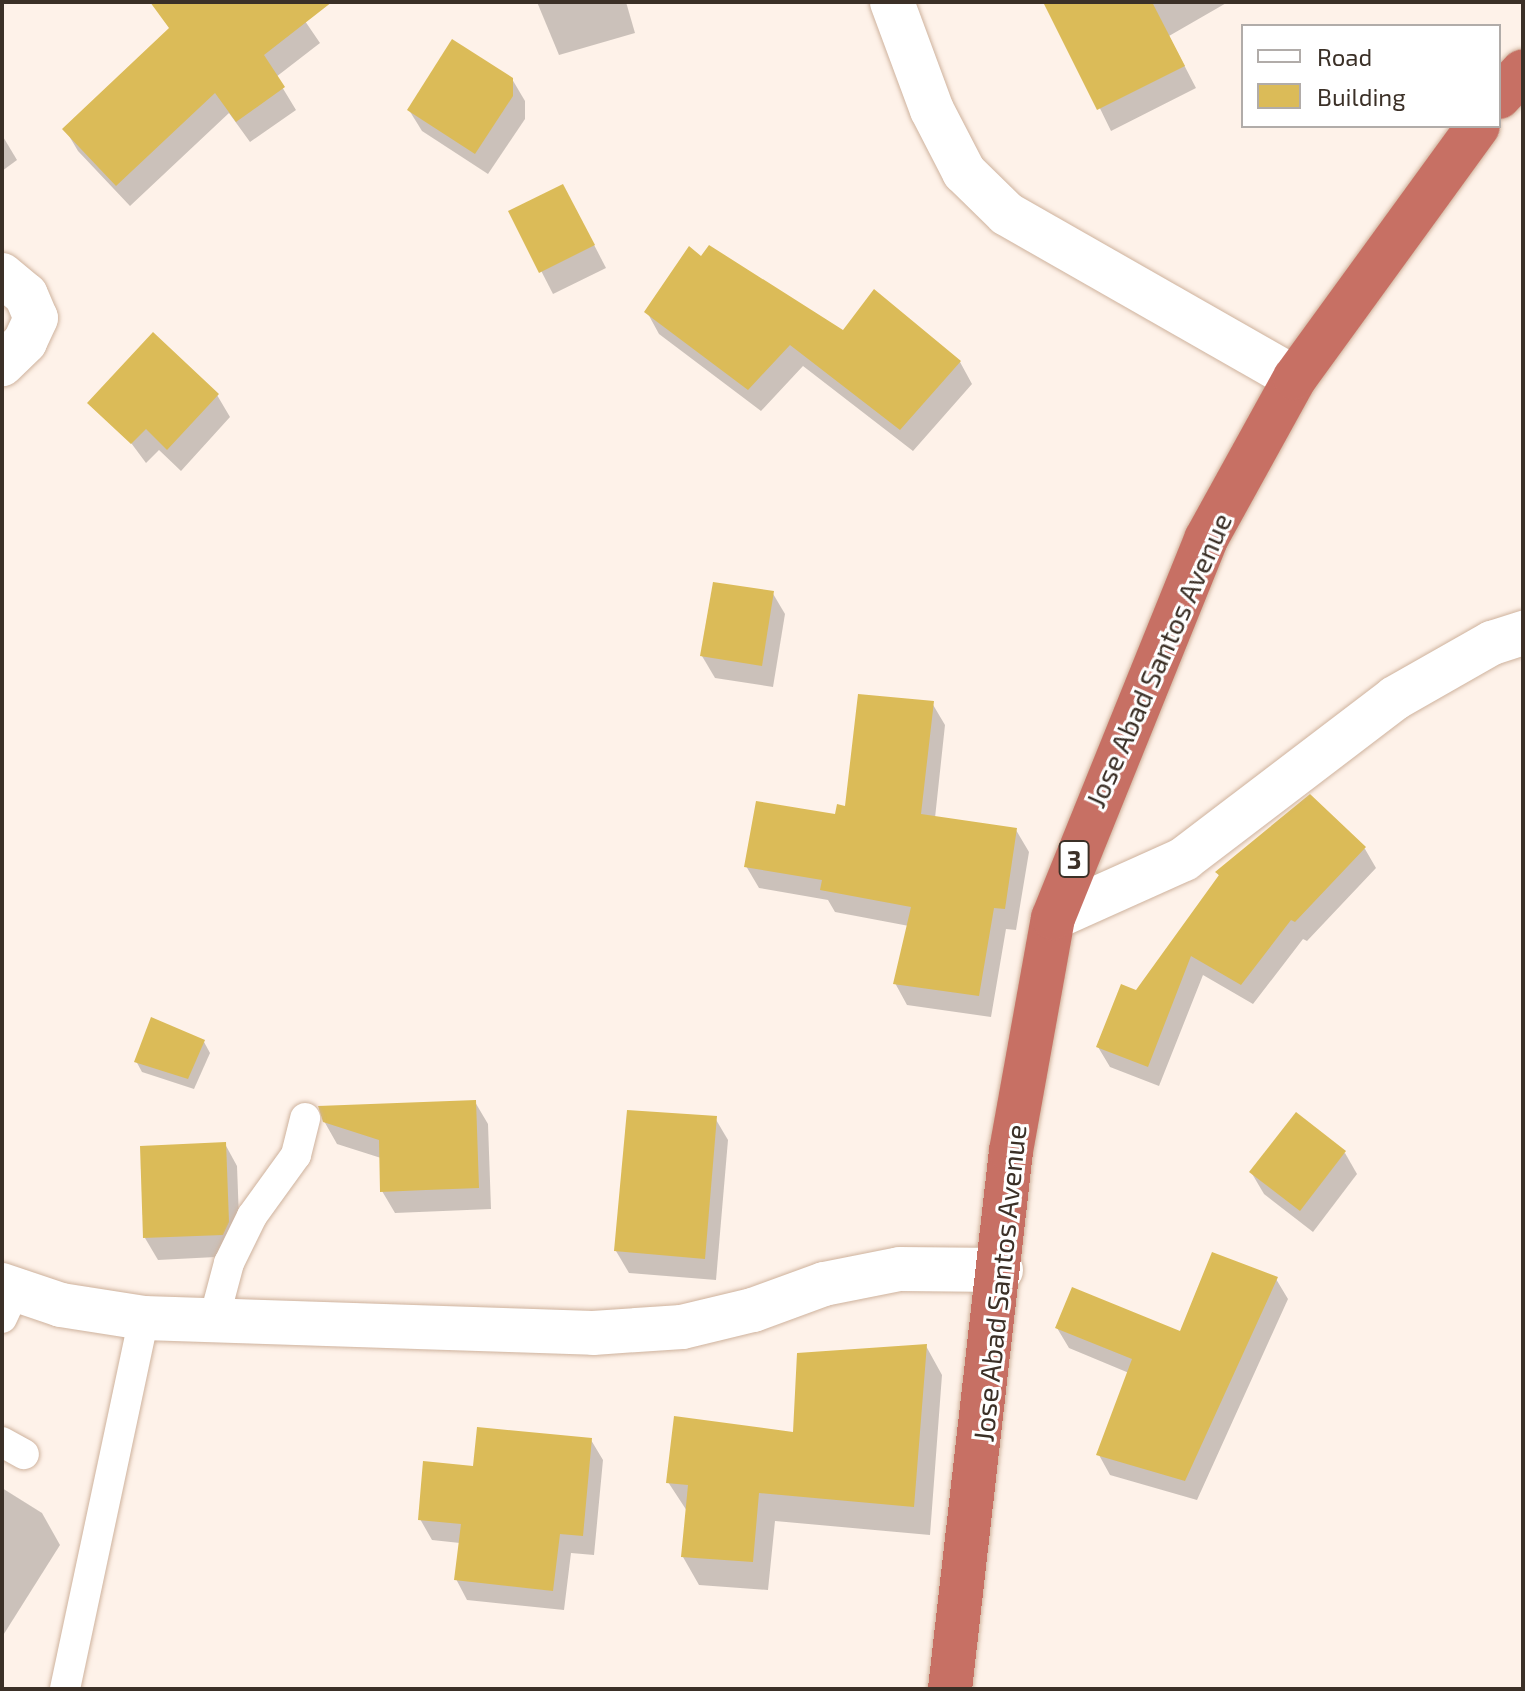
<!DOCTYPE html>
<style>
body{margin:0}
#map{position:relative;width:1525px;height:1691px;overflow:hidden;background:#fef2e9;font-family:"Exo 2",sans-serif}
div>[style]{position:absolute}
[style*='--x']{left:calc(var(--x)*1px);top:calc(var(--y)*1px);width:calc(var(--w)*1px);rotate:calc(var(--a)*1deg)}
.shadow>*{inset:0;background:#0003}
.building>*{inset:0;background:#dbbb58}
.roads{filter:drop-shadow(0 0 2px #ceb29d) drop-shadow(0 0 2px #ceb29d)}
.lane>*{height:30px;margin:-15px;padding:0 15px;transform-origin:15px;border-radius:15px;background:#fff}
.street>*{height:44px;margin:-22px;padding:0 22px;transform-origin:22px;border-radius:22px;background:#fff}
.highway>*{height:44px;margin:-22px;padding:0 22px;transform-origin:22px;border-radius:22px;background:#c77064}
span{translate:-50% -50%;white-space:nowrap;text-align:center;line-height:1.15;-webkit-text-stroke:6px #fff;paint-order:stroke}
.shield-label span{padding:2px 6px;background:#fff;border:2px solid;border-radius:6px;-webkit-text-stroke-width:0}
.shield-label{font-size:26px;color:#3b3027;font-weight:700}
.street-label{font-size:28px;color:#3b3027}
.frame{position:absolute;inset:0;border:4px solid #3b3027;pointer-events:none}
.legend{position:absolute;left:1241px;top:24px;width:260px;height:104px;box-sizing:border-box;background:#fff;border:2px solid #b1aca9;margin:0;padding:10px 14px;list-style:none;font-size:24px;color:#3b3027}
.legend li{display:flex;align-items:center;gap:16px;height:40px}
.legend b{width:40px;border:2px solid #b1aca9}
</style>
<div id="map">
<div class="shadow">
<div style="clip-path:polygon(186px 2px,292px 2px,320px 43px,276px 77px,296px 110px,250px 142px,229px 113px,130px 206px,78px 151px,65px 129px,171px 30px)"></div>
<div style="clip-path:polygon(537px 2px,626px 2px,635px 33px,559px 55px)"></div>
<div style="clip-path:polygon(1048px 2px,1228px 2px,1169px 36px,1196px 88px,1111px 131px)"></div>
<div style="clip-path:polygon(512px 79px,525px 101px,525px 119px,488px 174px,422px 131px,409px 110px)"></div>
<div style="clip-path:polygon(2px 135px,17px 160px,2px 171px)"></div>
<div style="clip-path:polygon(575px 208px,606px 268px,553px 294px,511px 212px)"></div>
<div style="clip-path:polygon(702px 259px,844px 333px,960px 362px,972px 384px,913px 451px,803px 366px,761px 411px,659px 334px,647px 312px)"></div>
<div style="clip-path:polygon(217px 395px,230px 417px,181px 471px,159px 450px,146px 463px,111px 416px)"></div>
<div style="clip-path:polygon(772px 592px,785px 614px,773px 687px,715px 678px,702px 656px)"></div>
<div style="clip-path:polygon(932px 703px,945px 725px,935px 818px,1016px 830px,1029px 852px,1016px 930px,1006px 929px,991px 1017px,907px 1005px,895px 983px,909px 926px,835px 912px,828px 900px,759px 888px,746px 866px,847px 808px)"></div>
<div style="clip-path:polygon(1310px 797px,1365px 849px,1376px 868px,1307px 941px,1303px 939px,1253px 1004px,1203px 975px,1159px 1086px,1110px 1067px,1098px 1047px,1220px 877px,1217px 873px)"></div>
<div style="clip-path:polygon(204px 1042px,210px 1053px,194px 1089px,142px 1072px,136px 1061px)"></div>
<div style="clip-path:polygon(475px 1102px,488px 1124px,491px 1209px,395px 1213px,382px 1191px,381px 1158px,337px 1144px,324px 1121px)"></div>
<div style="clip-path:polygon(715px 1118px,728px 1140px,716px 1280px,629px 1273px,616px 1251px)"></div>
<div style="clip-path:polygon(225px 1144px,237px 1166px,240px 1245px,235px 1256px,158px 1260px,145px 1238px)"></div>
<div style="clip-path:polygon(1345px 1153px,1357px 1174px,1313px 1232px,1264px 1194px,1251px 1172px)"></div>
<div style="clip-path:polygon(1276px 1279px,1288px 1299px,1197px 1500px,1110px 1475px,1099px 1455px,1129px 1373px,1069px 1348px,1057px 1328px,1181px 1334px)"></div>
<div style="clip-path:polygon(926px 1346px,942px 1375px,930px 1535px,775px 1521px,768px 1590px,699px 1585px,683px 1557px,687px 1511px,668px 1482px,795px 1434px)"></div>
<div style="clip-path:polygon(591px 1440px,603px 1460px,594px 1555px,571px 1553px,564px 1610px,467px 1600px,456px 1579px,460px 1543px,432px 1540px,420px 1519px,475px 1468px)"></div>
<div style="clip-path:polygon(2px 1488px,42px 1513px,60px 1545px,2px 1637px)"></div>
</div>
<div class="building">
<div style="clip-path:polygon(150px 2px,332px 2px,264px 55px,285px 87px,236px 122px,215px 93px,116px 186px,62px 129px,169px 28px)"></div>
<div style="clip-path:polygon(1043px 2px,1152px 2px,1185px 66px,1097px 110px)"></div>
<div style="clip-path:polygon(452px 39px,513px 78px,513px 96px,475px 154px,407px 110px)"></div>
<div style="clip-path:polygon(563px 184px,595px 245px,539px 273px,508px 211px)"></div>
<div style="clip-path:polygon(709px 245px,843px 330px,874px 289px,961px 361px,900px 430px,790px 345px,748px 390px,644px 312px,689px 246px,701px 256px)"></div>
<div style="clip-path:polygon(153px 332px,219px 394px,167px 450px,146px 429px,131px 444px,87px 403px)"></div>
<div style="clip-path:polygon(713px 582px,774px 591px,762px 666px,700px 656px)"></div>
<div style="clip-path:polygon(858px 694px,934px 701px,921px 814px,1017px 828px,1005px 909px,994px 908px,979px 996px,893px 984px,911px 907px,820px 890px,822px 880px,744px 867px,756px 801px,835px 814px,837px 804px,845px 806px)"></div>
<div style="clip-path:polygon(1310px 794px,1366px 847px,1295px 922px,1291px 920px,1241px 985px,1191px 956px,1148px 1067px,1096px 1047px,1121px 984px,1136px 990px,1219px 875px,1215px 872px)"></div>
<div style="clip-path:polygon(151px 1017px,205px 1040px,188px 1079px,134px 1062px)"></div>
<div style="clip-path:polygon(476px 1100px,479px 1188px,426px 1190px,380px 1192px,379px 1140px,323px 1122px,318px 1106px)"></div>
<div style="clip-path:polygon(627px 1110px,717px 1116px,705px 1259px,614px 1251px)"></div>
<div style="clip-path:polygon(1296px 1112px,1346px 1151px,1300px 1211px,1249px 1172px)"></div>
<div style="clip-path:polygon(226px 1142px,229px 1222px,223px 1235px,143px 1238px,140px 1146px)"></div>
<div style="clip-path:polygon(1212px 1252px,1278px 1277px,1185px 1481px,1096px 1455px,1132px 1359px,1055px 1328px,1072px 1287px,1180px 1331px)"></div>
<div style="clip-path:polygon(927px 1344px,914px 1507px,759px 1493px,753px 1562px,681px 1557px,688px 1485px,666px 1483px,674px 1416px,793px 1432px,797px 1353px)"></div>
<div style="clip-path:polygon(477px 1427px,592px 1438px,583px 1536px,560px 1534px,553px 1591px,454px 1580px,461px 1524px,418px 1520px,423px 1461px,473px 1466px)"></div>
</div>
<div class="roads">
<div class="lane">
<div style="--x:2;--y:1318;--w:29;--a:-65"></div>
<div style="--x:213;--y:1323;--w:62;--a:-75.1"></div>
<div style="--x:229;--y:1263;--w:52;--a:-63.9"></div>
<div style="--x:252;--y:1216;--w:75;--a:-54.2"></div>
<div style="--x:296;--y:1155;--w:38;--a:-76"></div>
<div style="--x:2;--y:1442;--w:25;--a:29"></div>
<div style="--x:65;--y:1689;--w:379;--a:-78"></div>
</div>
<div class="street">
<div style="--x:892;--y:2;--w:115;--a:69.7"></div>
<div style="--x:932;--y:110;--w:70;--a:62.7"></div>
<div style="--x:964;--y:172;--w:60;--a:44.3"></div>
<div style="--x:1007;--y:214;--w:331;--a:29.7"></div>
<div style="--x:2;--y:275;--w:31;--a:40"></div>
<div style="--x:26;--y:295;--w:25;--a:67"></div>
<div style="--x:36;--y:318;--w:26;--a:115"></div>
<div style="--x:25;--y:342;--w:32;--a:136"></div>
<div style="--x:1053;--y:918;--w:144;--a:-24.2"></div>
<div style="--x:1184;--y:859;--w:265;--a:-37.3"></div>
<div style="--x:1395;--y:698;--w:112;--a:-29.6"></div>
<div style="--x:1492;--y:643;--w:33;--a:-18"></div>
<div style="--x:2;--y:1285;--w:62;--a:18.7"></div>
<div style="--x:61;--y:1305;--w:84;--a:8.9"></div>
<div style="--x:144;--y:1318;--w:449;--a:1.9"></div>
<div style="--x:593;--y:1333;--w:89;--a:-3.9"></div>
<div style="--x:682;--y:1327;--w:73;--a:-13.5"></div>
<div style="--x:753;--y:1310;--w:76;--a:-20.1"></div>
<div style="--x:824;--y:1284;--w:77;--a:-11.2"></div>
<div style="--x:900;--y:1269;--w:101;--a:0.6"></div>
</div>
<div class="highway">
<div style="--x:1499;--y:97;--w:35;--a:-47"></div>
<div style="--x:950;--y:1689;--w:541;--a:-83.53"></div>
<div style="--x:1011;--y:1151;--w:237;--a:-79.8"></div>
<div style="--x:1053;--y:918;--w:409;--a:-68"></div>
<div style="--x:1206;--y:539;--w:184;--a:-61.1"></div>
<div style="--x:1295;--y:378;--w:311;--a:-54"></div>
</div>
</div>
<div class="shield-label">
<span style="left:1074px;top:859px">3</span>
</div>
<div class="street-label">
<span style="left:1158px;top:660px;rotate:-66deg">Jose Abad Santos Avenue</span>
<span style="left:999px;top:1283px;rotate:-84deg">Jose Abad Santos Avenue</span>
</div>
<div class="frame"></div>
<ul class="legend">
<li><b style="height:10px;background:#fff"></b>Road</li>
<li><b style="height:22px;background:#dbbb58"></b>Building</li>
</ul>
</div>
